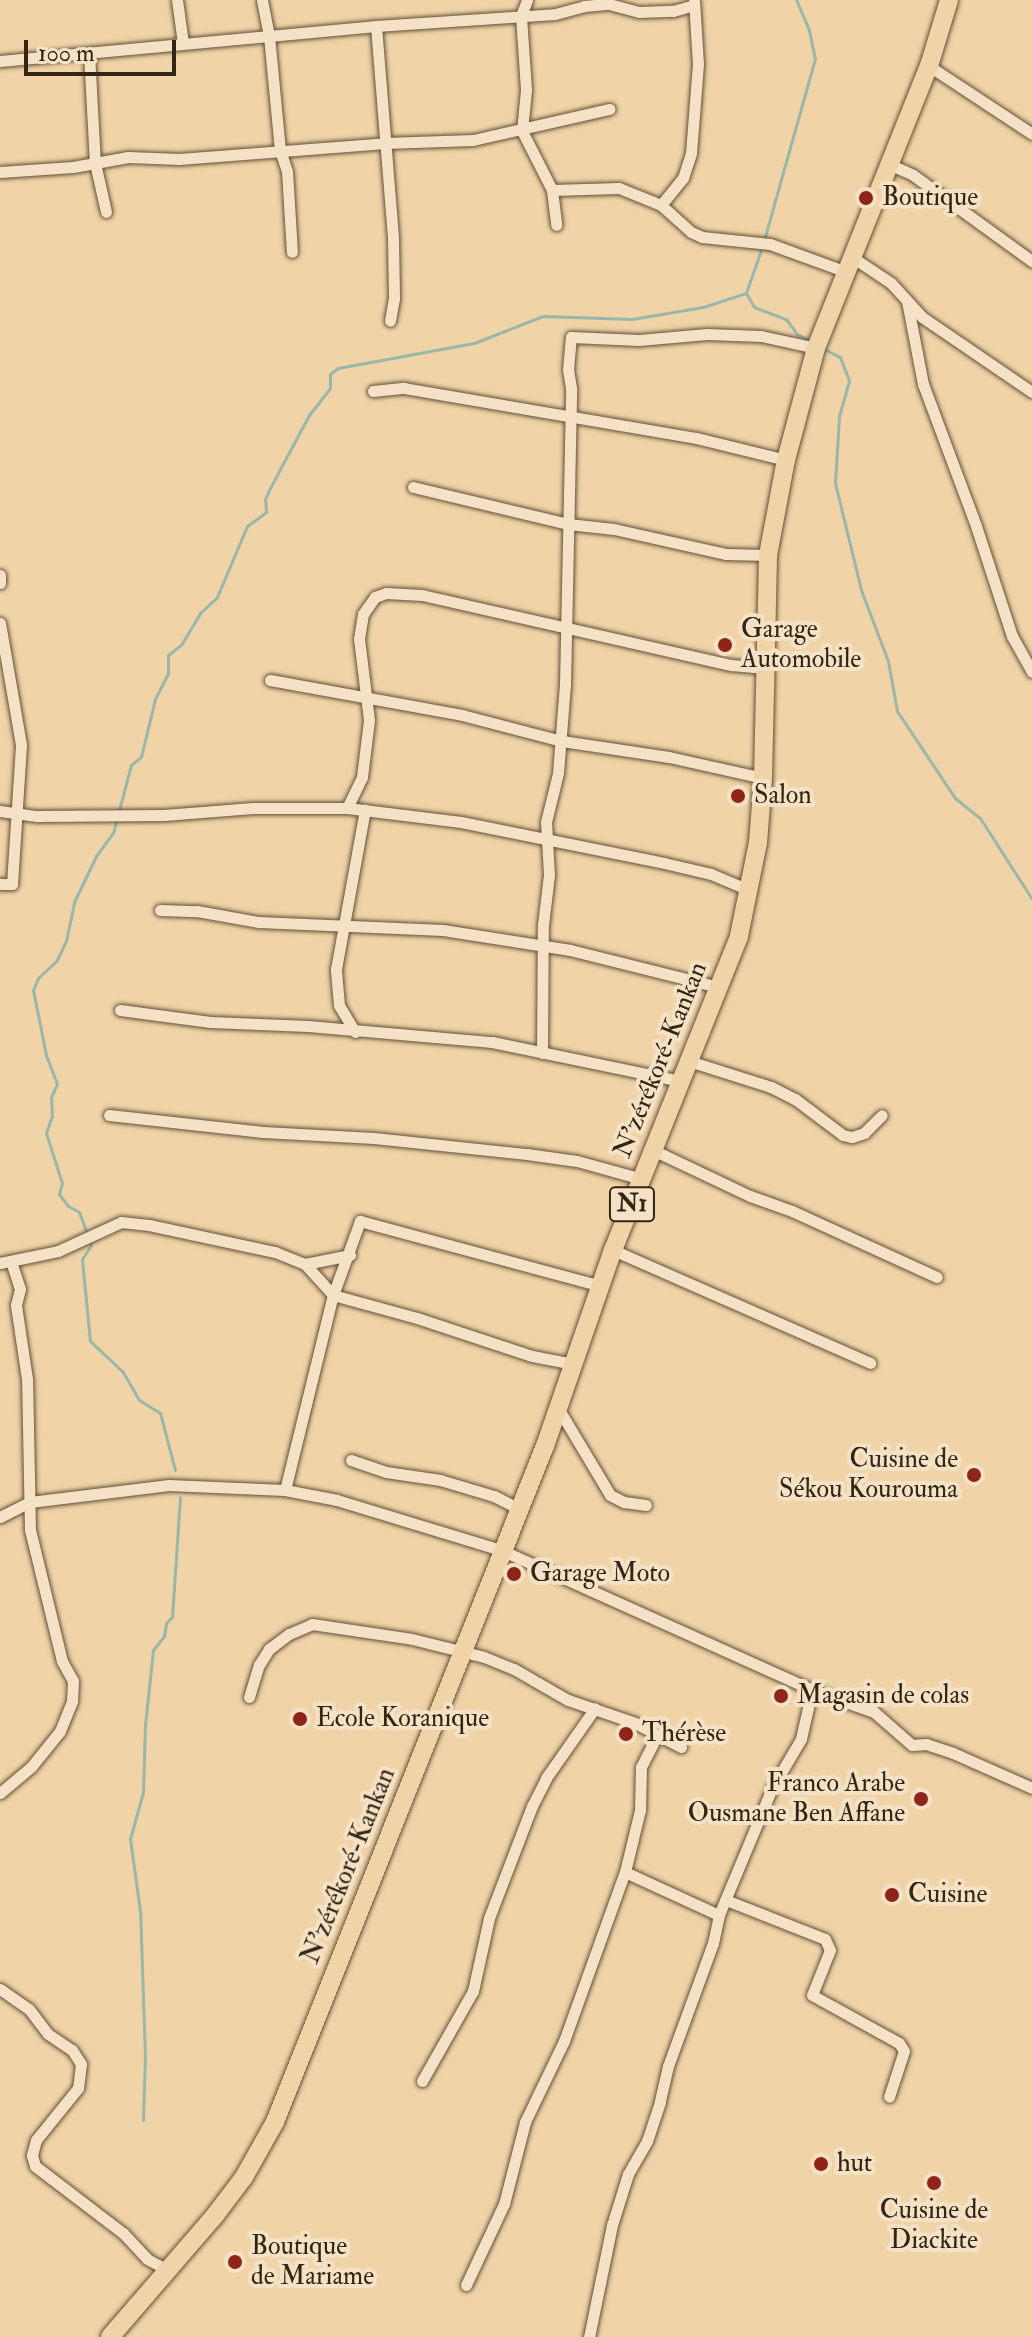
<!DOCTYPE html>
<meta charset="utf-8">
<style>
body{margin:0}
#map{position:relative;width:1032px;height:2337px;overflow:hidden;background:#f0d3a7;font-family:"IM FELL Double Pica",serif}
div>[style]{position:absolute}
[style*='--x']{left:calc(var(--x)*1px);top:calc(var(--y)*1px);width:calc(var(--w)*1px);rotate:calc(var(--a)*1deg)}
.stream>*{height:3px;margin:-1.5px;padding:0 1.5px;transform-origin:1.5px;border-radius:1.5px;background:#9ab7a9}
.roads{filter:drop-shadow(0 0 2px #625038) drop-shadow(0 0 2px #625038)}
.minor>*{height:11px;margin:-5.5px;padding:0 5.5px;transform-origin:5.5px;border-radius:5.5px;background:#f5e2c6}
.trunk>*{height:18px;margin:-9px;padding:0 9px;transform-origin:9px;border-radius:9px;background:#f0d3a7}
.dots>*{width:22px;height:22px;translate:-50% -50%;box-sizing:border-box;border:4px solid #f5e2c6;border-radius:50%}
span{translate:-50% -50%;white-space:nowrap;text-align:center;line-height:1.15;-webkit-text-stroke:8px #f5e2c6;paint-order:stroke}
.shield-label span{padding:2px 6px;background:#f5e2c6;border:2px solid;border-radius:6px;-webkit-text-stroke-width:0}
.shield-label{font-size:24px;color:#322513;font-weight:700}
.poi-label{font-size:26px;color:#322513}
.left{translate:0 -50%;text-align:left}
.right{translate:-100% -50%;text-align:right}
.street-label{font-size:26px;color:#322513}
.scale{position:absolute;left:24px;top:40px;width:152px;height:36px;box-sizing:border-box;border:4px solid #322513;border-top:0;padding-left:10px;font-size:24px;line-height:28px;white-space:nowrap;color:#322513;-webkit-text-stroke:6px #f5e2c6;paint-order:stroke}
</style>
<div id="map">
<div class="stream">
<div style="--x:764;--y:240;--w:188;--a:-74.3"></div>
<div style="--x:815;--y:59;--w:30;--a:-102"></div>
<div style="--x:809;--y:30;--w:33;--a:-113"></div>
<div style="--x:762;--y:247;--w:49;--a:109.2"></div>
<div style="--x:746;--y:293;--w:16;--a:60"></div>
<div style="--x:754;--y:307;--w:34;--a:21"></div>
<div style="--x:786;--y:319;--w:19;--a:54"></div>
<div style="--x:797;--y:334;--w:15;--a:28"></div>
<div style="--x:824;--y:349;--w:18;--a:27"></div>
<div style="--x:840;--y:357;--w:26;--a:69"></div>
<div style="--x:849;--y:381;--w:37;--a:106"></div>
<div style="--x:839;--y:417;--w:66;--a:93.5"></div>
<div style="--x:835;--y:483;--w:110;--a:76.3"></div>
<div style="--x:861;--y:590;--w:76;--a:69.2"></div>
<div style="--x:888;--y:661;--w:51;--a:79.8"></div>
<div style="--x:897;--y:711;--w:105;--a:56.3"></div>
<div style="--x:955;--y:798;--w:32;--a:39"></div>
<div style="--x:980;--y:818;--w:96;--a:57.3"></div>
<div style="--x:175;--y:1470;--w:59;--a:-104.7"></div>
<div style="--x:160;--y:1413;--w:25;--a:-148"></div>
<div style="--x:139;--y:1400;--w:32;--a:-120"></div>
<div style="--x:123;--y:1372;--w:45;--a:-136.8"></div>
<div style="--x:90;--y:1341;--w:82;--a:-95.6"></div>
<div style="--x:82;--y:1259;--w:17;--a:-57"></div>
<div style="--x:91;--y:1245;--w:35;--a:-110"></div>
<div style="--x:79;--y:1212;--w:13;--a:-151"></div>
<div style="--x:68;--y:1206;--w:15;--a:-127"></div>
<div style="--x:59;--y:1194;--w:11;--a:-75"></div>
<div style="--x:62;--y:1183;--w:52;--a:-107.7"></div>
<div style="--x:46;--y:1133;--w:18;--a:-71"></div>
<div style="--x:52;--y:1116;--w:19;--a:-93"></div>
<div style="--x:51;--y:1097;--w:14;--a:-65"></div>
<div style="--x:57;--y:1084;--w:31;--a:-111"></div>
<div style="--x:46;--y:1055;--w:66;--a:-101.3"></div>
<div style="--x:33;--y:990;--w:13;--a:-67"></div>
<div style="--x:38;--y:978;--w:26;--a:-43"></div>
<div style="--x:57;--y:960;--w:21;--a:-65"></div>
<div style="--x:66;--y:941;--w:40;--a:-78"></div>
<div style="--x:74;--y:902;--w:51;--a:-64.4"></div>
<div style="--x:96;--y:856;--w:29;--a:-54"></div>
<div style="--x:113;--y:833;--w:70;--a:-75.2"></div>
<div style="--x:131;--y:765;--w:13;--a:-39"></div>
<div style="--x:141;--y:757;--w:60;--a:-76.4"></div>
<div style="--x:155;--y:699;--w:28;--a:-63"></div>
<div style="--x:168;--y:674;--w:19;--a:-90"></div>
<div style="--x:168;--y:655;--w:16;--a:-38"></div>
<div style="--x:181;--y:645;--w:37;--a:-59"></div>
<div style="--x:200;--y:613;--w:23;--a:-43"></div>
<div style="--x:217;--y:597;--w:77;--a:-67.1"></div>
<div style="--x:247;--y:526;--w:24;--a:-36"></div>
<div style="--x:266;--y:512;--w:13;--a:-94"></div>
<div style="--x:265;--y:499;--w:12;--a:-66"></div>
<div style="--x:270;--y:488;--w:83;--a:-61.9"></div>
<div style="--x:309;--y:415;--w:34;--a:-52"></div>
<div style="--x:330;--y:388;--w:14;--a:-90"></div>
<div style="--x:330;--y:374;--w:10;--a:-37"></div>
<div style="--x:338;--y:368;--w:138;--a:-10.4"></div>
<div style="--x:474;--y:343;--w:74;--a:-21.4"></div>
<div style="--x:543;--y:316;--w:89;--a:1.9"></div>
<div style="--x:632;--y:319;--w:72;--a:-9.6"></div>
<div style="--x:703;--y:307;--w:45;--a:-18"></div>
<div style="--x:143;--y:2120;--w:62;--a:-88.2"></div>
<div style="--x:145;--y:2058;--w:147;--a:-91.9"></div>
<div style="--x:140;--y:1911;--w:73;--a:-97.9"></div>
<div style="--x:130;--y:1839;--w:49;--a:-74.5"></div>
<div style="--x:143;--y:1792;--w:67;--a:-88.3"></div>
<div style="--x:145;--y:1725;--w:75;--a:-83.9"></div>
<div style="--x:153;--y:1650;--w:18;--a:-52"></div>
<div style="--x:164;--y:1636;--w:13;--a:-81"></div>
<div style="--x:166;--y:1623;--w:8;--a:-45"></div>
<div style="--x:172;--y:1617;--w:120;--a:-86.2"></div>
</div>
<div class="roads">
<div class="minor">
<div style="--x:177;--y:0;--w:43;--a:82.1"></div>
<div style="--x:262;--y:0;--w:37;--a:79"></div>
<div style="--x:269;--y:36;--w:115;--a:84.5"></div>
<div style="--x:280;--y:150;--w:22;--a:72"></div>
<div style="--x:287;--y:171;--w:81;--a:86.5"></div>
<div style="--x:527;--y:0;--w:17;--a:111"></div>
<div style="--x:521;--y:16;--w:74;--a:86.1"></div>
<div style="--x:526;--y:90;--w:41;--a:95.6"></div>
<div style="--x:522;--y:131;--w:66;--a:63"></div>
<div style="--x:552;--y:190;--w:35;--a:83"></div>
<div style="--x:376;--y:26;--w:214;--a:85.4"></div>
<div style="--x:393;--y:239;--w:59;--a:89"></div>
<div style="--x:394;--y:298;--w:23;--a:100"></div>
<div style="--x:89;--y:53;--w:110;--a:86.9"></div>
<div style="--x:95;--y:163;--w:50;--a:77.3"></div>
<div style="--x:0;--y:61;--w:378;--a:-5.3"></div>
<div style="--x:376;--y:26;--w:179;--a:-3.8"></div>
<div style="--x:555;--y:14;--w:30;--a:-15"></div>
<div style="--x:584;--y:6;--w:25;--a:-5"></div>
<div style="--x:609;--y:4;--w:31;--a:15"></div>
<div style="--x:639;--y:12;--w:34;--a:-2"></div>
<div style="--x:673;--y:11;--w:22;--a:-16"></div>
<div style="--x:929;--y:66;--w:123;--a:33.4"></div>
<div style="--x:891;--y:165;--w:24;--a:24"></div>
<div style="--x:913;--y:175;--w:147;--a:35.9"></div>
<div style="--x:0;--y:172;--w:73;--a:-3.9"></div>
<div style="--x:73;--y:167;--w:56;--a:-10.3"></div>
<div style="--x:128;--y:157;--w:51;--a:2.2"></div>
<div style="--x:179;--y:159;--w:207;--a:-4.4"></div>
<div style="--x:385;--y:143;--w:88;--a:-2"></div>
<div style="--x:473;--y:140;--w:140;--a:-12.8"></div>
<div style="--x:552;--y:190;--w:67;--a:-1.7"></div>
<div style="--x:619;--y:188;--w:45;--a:22"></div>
<div style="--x:661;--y:205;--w:40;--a:42"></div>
<div style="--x:691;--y:232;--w:12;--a:24"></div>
<div style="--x:702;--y:237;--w:68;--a:5.9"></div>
<div style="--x:770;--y:244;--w:82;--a:20"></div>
<div style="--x:661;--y:205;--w:35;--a:-51"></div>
<div style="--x:683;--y:178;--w:26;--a:-72"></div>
<div style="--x:691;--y:153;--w:89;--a:-85.5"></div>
<div style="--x:698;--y:64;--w:63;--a:-93.6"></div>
<div style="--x:855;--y:259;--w:43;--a:33.7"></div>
<div style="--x:891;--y:283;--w:46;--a:47.6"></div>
<div style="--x:922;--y:317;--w:133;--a:34.3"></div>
<div style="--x:907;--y:301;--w:85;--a:79.1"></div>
<div style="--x:923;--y:384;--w:152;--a:69.5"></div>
<div style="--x:976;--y:526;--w:116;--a:71.9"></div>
<div style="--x:1012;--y:636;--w:41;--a:60.9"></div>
<div style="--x:373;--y:391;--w:31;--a:-6"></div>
<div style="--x:404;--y:388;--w:296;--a:9.7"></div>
<div style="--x:696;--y:438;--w:93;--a:13.7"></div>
<div style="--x:413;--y:487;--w:159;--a:13.4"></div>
<div style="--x:568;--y:524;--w:46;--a:6.2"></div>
<div style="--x:614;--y:529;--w:115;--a:12.6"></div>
<div style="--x:726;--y:554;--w:42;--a:1.4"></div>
<div style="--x:0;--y:575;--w:8;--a:90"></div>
<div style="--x:0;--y:623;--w:124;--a:80.2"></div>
<div style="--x:21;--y:745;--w:139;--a:93.7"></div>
<div style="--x:12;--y:884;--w:12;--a:180"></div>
<div style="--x:270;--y:680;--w:195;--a:10.3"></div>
<div style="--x:462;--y:715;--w:103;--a:14.6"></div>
<div style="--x:562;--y:741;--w:108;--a:8.5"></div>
<div style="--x:669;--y:757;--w:96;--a:12.6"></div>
<div style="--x:347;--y:808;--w:34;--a:-64"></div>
<div style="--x:362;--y:777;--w:57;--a:-83"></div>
<div style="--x:369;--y:720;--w:82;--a:-97"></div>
<div style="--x:359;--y:639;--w:25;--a:-81"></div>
<div style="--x:363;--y:614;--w:21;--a:-55"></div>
<div style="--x:375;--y:597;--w:12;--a:-20"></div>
<div style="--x:386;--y:593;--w:36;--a:3"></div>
<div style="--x:422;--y:595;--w:317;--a:12.8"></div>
<div style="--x:731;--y:665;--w:35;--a:5"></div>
<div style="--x:0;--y:811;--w:37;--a:8"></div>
<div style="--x:37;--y:816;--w:127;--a:-0.5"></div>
<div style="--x:164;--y:815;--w:89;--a:-4.5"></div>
<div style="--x:253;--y:808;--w:94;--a:0"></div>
<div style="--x:347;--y:808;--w:115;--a:7"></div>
<div style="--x:461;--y:822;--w:207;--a:11.4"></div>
<div style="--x:664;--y:863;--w:48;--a:13.2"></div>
<div style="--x:711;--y:874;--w:43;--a:23"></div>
<div style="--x:160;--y:910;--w:37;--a:2"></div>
<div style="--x:197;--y:911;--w:63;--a:10.1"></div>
<div style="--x:259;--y:922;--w:184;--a:2.5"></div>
<div style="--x:443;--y:930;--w:129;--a:8.9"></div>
<div style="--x:570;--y:950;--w:153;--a:14"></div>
<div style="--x:120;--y:1010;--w:91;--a:7.6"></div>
<div style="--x:210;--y:1022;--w:98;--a:2.3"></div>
<div style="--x:308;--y:1026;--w:185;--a:5"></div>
<div style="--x:492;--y:1042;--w:193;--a:11.7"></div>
<div style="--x:355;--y:1032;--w:31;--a:-121"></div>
<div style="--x:339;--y:1005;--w:36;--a:-95"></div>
<div style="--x:336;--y:969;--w:162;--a:-79.7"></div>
<div style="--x:542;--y:1053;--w:128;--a:-89.6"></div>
<div style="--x:543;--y:925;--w:50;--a:-83.2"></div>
<div style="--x:549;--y:875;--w:53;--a:-93.2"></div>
<div style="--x:546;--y:822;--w:50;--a:-76.2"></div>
<div style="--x:558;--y:773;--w:88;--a:-85.5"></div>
<div style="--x:565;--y:685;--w:297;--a:-88.8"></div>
<div style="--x:571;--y:388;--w:18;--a:-99"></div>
<div style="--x:568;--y:370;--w:33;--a:-85"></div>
<div style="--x:571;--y:337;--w:68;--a:2.5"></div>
<div style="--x:639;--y:340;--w:68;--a:-5"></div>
<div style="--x:707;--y:334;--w:54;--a:2.1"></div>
<div style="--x:761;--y:336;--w:56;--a:12.3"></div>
<div style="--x:689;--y:1061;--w:86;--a:17.6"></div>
<div style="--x:771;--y:1087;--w:27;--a:27"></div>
<div style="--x:795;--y:1099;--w:60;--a:36.9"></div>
<div style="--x:843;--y:1135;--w:9;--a:13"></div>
<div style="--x:852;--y:1137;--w:13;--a:-18"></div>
<div style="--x:864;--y:1133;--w:25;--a:-45"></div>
<div style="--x:109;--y:1115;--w:155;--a:6.3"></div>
<div style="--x:263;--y:1132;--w:111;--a:3.1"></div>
<div style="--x:374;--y:1138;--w:154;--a:6"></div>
<div style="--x:527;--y:1154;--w:50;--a:8"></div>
<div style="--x:577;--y:1161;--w:67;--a:15.5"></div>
<div style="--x:653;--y:1150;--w:107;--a:25.4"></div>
<div style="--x:750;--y:1196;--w:45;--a:19.7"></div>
<div style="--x:792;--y:1211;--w:159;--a:24.5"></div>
<div style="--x:613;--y:1250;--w:281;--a:23.7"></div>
<div style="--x:0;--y:1263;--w:59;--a:-11.7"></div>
<div style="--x:58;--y:1251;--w:69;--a:-24.7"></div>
<div style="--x:121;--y:1222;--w:28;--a:6"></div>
<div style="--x:149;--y:1225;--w:129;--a:12.1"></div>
<div style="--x:275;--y:1252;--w:32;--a:22"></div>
<div style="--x:305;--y:1264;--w:42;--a:47.9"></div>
<div style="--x:333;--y:1295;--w:87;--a:15.3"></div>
<div style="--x:417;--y:1318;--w:121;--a:18.3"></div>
<div style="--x:532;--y:1356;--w:43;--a:10.8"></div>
<div style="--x:305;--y:1264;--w:46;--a:-11.3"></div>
<div style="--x:558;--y:1408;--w:101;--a:59.1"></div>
<div style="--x:610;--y:1495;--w:16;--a:27"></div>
<div style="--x:624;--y:1502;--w:22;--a:8"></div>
<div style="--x:351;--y:1460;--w:37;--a:19"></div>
<div style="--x:386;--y:1472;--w:55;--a:8.4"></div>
<div style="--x:440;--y:1480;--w:56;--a:16.5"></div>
<div style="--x:494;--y:1496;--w:29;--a:27"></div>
<div style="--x:285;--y:1490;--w:201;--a:-76.2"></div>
<div style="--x:333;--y:1295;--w:79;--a:-70"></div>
<div style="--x:360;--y:1221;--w:250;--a:15.1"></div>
<div style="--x:0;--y:1517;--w:34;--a:-27"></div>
<div style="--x:30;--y:1502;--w:140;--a:-7"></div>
<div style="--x:169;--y:1485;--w:116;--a:2.5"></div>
<div style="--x:285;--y:1490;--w:53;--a:10.9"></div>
<div style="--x:337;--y:1500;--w:171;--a:17"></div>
<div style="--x:501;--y:1550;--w:341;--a:24.2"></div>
<div style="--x:812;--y:1690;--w:50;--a:102.7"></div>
<div style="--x:801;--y:1739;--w:57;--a:120.6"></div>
<div style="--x:772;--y:1788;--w:138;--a:112.7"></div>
<div style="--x:719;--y:1915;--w:29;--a:102"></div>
<div style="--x:713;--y:1943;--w:131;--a:110.1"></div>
<div style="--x:668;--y:2066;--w:37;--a:103"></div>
<div style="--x:660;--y:2102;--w:41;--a:108.4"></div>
<div style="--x:647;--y:2141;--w:38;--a:120"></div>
<div style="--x:628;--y:2174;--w:53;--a:107.4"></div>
<div style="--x:612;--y:2225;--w:114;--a:101.6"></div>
<div style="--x:812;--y:1690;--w:66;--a:19.5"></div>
<div style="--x:874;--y:1712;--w:50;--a:41"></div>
<div style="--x:912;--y:1745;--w:14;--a:-4"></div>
<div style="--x:926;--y:1744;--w:28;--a:18"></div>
<div style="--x:953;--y:1753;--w:86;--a:23.9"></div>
<div style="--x:249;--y:1697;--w:34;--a:-73"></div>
<div style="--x:259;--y:1665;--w:19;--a:-58"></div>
<div style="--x:269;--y:1649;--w:25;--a:-37"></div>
<div style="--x:289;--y:1634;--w:25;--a:-23"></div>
<div style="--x:312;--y:1624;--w:101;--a:8.5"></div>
<div style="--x:412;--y:1639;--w:74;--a:14"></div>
<div style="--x:484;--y:1657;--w:32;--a:22"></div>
<div style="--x:514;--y:1669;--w:62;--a:29.9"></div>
<div style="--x:568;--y:1700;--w:71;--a:18.9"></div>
<div style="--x:635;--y:1723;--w:52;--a:27.6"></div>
<div style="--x:0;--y:1793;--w:40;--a:-40"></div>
<div style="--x:31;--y:1767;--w:46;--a:-51.1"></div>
<div style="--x:60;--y:1731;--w:32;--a:-68"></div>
<div style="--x:72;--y:1701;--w:20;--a:-87"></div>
<div style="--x:73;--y:1681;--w:23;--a:-119"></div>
<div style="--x:62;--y:1661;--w:135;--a:-103.7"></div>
<div style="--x:30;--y:1530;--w:151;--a:-91.1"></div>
<div style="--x:27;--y:1379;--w:75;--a:-98.5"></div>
<div style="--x:16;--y:1305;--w:16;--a:-76"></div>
<div style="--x:20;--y:1289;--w:29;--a:-108"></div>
<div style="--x:625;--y:1872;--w:103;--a:24.6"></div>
<div style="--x:726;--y:1900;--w:106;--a:21.5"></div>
<div style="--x:825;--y:1939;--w:12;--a:66"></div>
<div style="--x:830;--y:1950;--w:48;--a:111.8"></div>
<div style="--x:812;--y:1995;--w:99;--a:28.9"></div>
<div style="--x:899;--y:2043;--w:9;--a:58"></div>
<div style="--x:904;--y:2051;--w:48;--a:108.1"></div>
<div style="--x:0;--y:1989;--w:35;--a:35"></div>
<div style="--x:29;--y:2009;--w:31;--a:53"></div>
<div style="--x:48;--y:2034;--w:29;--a:34"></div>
<div style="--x:72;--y:2050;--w:17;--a:57"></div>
<div style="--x:81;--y:2064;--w:24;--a:97"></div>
<div style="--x:78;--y:2088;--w:67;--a:128.9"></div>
<div style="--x:36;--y:2140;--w:16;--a:105"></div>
<div style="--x:32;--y:2155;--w:11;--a:75"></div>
<div style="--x:35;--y:2166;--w:111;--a:37.3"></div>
<div style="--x:123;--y:2233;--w:35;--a:47"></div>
<div style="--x:147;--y:2259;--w:24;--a:28"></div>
<div style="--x:422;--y:2081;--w:103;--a:-60.5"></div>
<div style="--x:473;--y:1991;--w:75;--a:-77.6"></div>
<div style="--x:489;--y:1918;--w:120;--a:-69"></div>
<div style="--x:532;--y:1806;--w:31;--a:-63"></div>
<div style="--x:546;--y:1778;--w:85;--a:-55"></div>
<div style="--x:466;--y:2285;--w:89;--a:-64.9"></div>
<div style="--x:504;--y:2204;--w:85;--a:-75.6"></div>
<div style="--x:525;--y:2122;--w:90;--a:-64.3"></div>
<div style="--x:564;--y:2041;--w:180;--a:-70.2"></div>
<div style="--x:625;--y:1872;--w:64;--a:-76.4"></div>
<div style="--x:640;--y:1810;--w:43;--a:-88.7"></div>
<div style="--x:641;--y:1767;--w:36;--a:-63"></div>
</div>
<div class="trunk">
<div style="--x:110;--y:2337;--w:162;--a:-49.2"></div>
<div style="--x:216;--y:2214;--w:46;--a:-52.9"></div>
<div style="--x:244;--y:2177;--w:63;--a:-60.6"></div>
<div style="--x:275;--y:2122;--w:728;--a:-68.23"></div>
<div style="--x:545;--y:1446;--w:207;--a:-70.9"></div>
<div style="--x:613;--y:1250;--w:338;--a:-68.1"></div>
<div style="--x:739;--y:936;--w:95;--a:-78.5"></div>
<div style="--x:758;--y:843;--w:65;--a:-85.6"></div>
<div style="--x:763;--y:778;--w:223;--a:-88.7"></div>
<div style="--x:768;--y:555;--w:97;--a:-79.3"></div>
<div style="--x:786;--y:460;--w:116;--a:-75"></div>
<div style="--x:816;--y:348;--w:304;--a:-68.2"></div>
<div style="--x:929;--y:66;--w:69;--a:-73.1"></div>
</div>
</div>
<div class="dots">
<div style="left:866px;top:198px;background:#8f2418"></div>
<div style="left:725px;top:645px;background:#8f2418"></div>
<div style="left:738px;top:796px;background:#8f2418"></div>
<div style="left:974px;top:1475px;background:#8f2418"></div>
<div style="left:514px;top:1574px;background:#8f2418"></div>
<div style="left:781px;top:1696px;background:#8f2418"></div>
<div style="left:300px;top:1719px;background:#8f2418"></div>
<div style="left:626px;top:1734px;background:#8f2418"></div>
<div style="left:921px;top:1799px;background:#8f2418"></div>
<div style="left:892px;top:1895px;background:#8f2418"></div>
<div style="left:821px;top:2164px;background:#8f2418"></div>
<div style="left:934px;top:2183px;background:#8f2418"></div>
<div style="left:235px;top:2262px;background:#8f2418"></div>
</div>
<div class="shield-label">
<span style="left:632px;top:1204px">N1</span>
</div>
<div class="poi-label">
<span class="left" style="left:882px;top:198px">Boutique</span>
<span class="left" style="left:741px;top:645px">Garage<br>Automobile</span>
<span class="left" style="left:754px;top:796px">Salon</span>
<span class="right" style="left:958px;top:1475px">Cuisine de<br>Sékou Kourouma</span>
<span class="left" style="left:530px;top:1574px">Garage Moto</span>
<span class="left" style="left:797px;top:1696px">Magasin de colas</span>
<span class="left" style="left:316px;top:1719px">Ecole Koranique</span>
<span class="left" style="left:642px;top:1734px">Thérèse</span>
<span class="right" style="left:905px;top:1799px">Franco Arabe<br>Ousmane Ben Affane</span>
<span class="left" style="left:908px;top:1895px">Cuisine</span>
<span class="left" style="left:837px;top:2164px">hut</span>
<span style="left:934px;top:2226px">Cuisine de<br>Diackite</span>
<span class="left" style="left:251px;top:2262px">Boutique<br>de Mariame</span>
</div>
<div class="street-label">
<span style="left:661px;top:1060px;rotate:-68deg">N'zérékoré-Kankan</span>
<span style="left:349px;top:1866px;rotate:-68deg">N'zérékoré-Kankan</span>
</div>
<div class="scale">100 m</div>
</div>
